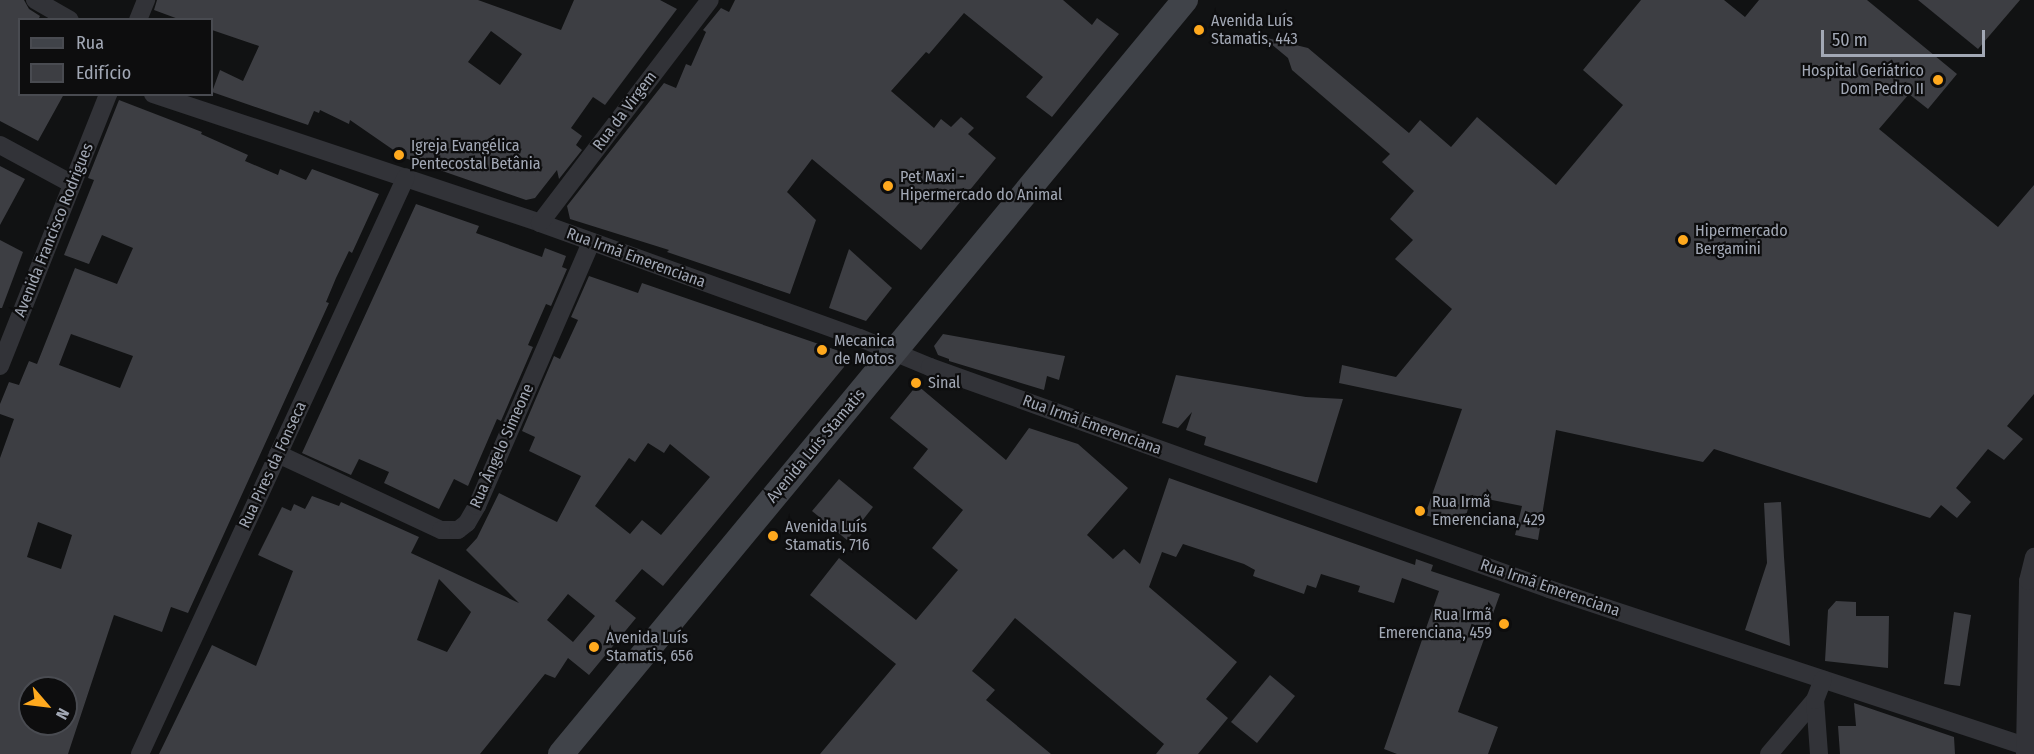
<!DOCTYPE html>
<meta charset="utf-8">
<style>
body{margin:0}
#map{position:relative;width:2034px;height:754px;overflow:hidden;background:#111213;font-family:"Fira Sans Condensed",sans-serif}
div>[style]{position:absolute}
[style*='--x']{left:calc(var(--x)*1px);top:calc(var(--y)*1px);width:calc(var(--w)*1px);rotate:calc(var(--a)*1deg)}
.building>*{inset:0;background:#3d3e43}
.minor>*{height:18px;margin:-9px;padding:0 9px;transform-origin:9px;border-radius:9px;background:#323338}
.secondary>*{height:26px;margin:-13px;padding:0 13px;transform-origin:13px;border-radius:13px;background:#404349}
.dots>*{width:16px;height:16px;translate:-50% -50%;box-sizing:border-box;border:3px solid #0d0d0e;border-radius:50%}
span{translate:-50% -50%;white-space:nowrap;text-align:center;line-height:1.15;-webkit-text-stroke:4.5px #0d0d0e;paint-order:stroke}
.poi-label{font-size:16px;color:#a2a8b5}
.left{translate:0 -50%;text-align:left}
.right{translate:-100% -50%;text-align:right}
.street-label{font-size:16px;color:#a2a8b5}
.legend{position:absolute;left:18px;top:18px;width:195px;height:78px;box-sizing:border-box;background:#0d0d0e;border:2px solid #494b51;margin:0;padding:8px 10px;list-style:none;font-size:18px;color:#a2a8b5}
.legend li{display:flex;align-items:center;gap:12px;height:30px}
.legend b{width:30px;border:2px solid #494b51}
.north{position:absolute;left:18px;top:676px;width:60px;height:60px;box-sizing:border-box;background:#0d0d0e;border:2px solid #494b51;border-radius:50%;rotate:118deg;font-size:16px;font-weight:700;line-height:24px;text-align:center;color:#a2a8b5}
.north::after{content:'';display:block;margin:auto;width:21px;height:27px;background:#ffa91e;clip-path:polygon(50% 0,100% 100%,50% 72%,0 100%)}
.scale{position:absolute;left:1821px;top:30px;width:164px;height:27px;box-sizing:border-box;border:3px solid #a2a8b5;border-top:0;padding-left:8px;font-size:18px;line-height:21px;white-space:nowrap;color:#a2a8b5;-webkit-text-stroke:4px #0d0d0e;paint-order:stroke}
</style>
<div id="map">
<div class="building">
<div style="clip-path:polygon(0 0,24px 0,29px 9px,40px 16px,38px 20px,20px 20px,20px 94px,64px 94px,38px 141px,0 121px)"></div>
<div style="clip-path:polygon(evenodd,157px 0,478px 0,561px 30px,574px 0,660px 0,677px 9px,605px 105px,593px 97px,571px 128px,582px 136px,576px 145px,582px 150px,559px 179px,557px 170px,535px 198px,526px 200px,405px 158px,350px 120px,349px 124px,320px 110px,319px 113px,314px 111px,308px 125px,212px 92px,220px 70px,243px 81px,259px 46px,212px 30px,212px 20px,181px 20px,154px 10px,157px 0,491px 31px,522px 54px,500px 85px,468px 62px,491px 31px)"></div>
<div style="clip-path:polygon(735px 0,1063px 0,1092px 25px,1097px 18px,1119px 34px,1052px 117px,1026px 97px,1043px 77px,964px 13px,929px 54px,926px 52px,891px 91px,934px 128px,941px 119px,951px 127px,961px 117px,974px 128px,968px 134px,996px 158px,921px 250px,812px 159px,787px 192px,816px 220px,790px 294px,667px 252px,669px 250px,570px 219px,567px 206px,664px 83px,676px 88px,686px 64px,691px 66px,706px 32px,703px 30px,721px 8px,729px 12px)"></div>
<div style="clip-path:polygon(1641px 0,1724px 0,1745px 17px,1759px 0,1867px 0,1957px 74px,1928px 109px,1909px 94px,1879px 129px,1998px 227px,2034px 185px,2034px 394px,2007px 426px,2023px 439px,2004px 460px,1988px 449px,1956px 488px,1971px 502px,1957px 518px,1941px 505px,1930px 518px,1714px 449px,1703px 462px,1556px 430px,1538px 540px,1515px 535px,1522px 506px,1472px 496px,1464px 522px,1444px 516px,1442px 520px,1425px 515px,1462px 409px,1339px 383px,1342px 365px,1396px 377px,1452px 309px,1395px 259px,1413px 240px,1390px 219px,1414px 191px,1382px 162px,1390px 154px,1292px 70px,1288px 58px,1263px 37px,1308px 48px,1409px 133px,1420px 120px,1451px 147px,1477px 117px,1556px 185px,1623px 105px,1583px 70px)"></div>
<div style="clip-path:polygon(1918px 0,2020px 0,1978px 49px)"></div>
<div style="clip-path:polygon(evenodd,119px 100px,202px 132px,201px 134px,248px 155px,245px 161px,278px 175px,280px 169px,306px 180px,312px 169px,379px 194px,352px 253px,349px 251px,336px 278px,326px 302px,329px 303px,188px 613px,171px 607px,162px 632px,114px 615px,68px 754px,0 754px,0 458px,14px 419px,0 414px,0 404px,9px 382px,19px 385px,29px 361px,37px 364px,75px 268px,117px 284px,133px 248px,102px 235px,89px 264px,64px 255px,94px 180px,88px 178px,119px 100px,71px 334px,133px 356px,120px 388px,59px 365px,71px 334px,119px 100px,38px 522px,72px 535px,61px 569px,27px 557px,38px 522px,119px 100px,30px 688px,66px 688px,66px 724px,30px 724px,30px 688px)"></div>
<div style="clip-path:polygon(0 166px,25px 179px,0 225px)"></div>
<div style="clip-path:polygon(416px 204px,479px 226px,476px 233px,542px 257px,545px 248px,566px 256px,562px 267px,567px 269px,551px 306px,546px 304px,528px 345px,533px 347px,501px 421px,497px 419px,468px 486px,454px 479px,439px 509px,384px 483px,389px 472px,359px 459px,351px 475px,302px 453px)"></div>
<div style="clip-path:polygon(0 240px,23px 252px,2px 308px,0 308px)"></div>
<div style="clip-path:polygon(849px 249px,892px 288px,866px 321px,829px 308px)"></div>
<div style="clip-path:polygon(evenodd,589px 276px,638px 293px,642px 283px,839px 351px,844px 367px,663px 586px,642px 569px,615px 601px,636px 618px,589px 675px,568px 658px,555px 678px,545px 674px,480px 754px,159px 754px,212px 645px,256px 666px,293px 571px,258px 555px,282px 507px,291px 511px,294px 504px,305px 509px,312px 496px,339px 506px,341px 502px,419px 537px,411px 553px,519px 603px,466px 550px,477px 538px,499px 493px,557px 522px,581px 476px,529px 451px,535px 437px,522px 431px,554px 356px,560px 359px,578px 320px,571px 317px,589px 276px,648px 443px,664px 453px,670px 444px,710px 477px,661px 535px,642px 520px,630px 534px,595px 506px,629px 458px,635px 462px,648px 443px,589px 276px,439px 579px,471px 612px,447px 652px,417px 640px,439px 579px,589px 276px,568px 594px,595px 616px,573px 642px,547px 620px,568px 594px)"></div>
<div style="clip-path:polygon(943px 334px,1065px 356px,1059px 380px,1047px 376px,1044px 390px,949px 361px,949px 359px,938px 355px,934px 346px)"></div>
<div style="clip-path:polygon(1176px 375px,1306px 397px,1343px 399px,1317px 483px,1204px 445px,1206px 437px,1186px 430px,1192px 412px,1178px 428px,1162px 423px)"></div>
<div style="clip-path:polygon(917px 385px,1006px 460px,1029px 428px,1078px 444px,1128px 488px,1087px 535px,1113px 559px,1124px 549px,1140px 564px,1169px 478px,1415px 565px,1416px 559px,1433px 565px,1431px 571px,1500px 594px,1458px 712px,1498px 727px,1488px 754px,1397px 754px,1384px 749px,1439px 591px,1402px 578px,1394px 603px,1358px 592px,1360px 586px,1321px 574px,1316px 588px,1307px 585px,1304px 594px,1253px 576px,1255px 570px,1244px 564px,1183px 544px,1176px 557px,1162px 552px,1149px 587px,1237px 662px,1206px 699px,1228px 718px,1198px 754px,1156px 754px,1164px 744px,1015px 618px,972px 671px,995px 690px,986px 700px,1051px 754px,820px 754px,896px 664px,810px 595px,839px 558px,916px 620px,958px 570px,932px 548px,963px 510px,913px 468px,928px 449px,890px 418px)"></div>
<div style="clip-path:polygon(839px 479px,873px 507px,847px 540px,812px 511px)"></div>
<div style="clip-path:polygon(1781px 502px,1784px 557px,1790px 646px,1745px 630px,1767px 563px,1764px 503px)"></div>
<div style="clip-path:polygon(1836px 601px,1856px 602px,1856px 616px,1889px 616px,1888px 668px,1825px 661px,1828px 610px)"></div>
<div style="clip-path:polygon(1954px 612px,1971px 615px,1960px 686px,1944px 684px)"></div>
<div style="clip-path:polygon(1270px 675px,1295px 696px,1257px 743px,1231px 722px)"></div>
<div style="clip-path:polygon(1854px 703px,1954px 737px,1955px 754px,1840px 754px,1838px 726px,1856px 726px)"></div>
</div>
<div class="minor">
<div style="--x:35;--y:0;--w:40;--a:29.7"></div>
<div style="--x:138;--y:20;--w:22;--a:-68"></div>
<div style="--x:153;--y:94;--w:408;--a:18.4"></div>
<div style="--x:540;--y:223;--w:340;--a:19.8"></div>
<div style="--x:860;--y:338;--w:76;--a:22.5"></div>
<div style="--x:930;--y:367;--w:658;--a:19.73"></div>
<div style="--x:1549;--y:589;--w:511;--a:18.26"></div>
<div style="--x:0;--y:145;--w:82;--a:28.4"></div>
<div style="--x:540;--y:223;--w:280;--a:-52.7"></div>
<div style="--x:0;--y:366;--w:293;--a:-68.3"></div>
<div style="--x:278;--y:454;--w:180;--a:25"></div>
<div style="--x:441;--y:530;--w:17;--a:0"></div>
<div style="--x:458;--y:530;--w:11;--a:-38"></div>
<div style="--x:467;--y:523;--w:20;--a:-60"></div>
<div style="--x:477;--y:506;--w:288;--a:-66.6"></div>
<div style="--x:140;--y:754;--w:635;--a:-65.25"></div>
<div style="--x:1769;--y:754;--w:71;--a:-49.6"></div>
<div style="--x:1819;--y:754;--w:54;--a:-94.2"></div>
<div style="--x:1815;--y:700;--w:22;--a:-69"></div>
<div style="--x:2025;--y:754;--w:173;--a:-89"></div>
<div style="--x:2028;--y:581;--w:25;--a:-76"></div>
</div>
<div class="secondary">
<div style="--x:561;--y:754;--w:979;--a:-50.39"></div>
</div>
<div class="dots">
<div style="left:1199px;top:30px;background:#ffa91e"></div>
<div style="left:1938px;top:80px;background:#ffa91e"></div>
<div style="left:399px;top:155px;background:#ffa91e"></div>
<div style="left:888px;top:186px;background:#ffa91e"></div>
<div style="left:1683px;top:240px;background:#ffa91e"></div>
<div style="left:822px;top:350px;background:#ffa91e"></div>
<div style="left:916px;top:383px;background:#ffa91e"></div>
<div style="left:1420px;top:511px;background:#ffa91e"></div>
<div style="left:773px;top:536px;background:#ffa91e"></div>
<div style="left:1504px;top:624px;background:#ffa91e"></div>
<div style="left:594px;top:647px;background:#ffa91e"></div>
</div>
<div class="poi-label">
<span class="left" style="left:1211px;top:30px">Avenida Luís<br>Stamatis, 443</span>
<span class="right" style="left:1924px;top:80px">Hospital Geriátrico<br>Dom Pedro II</span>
<span class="left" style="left:411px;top:155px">Igreja Evangélica<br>Pentecostal Betânia</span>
<span class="left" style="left:900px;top:186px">Pet Maxi -<br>Hipermercado do Animal</span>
<span class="left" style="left:1695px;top:240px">Hipermercado<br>Bergamini</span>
<span class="left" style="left:834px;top:350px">Mecanica<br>de Motos</span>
<span class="left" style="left:928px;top:383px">Sinal</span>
<span class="left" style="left:1432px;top:511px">Rua Irmã<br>Emerenciana, 429</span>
<span class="left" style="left:785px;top:536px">Avenida Luís<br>Stamatis, 716</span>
<span class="right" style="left:1492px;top:624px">Rua Irmã<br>Emerenciana, 459</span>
<span class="left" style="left:606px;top:647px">Avenida Luís<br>Stamatis, 656</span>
</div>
<div class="street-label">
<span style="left:625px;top:111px;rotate:-53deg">Rua da Virgem</span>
<span style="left:54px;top:230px;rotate:-68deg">Avenida Francisco Rodrigues</span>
<span style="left:636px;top:258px;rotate:20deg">Rua Irmã Emerenciana</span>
<span style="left:1092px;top:425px;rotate:20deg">Rua Irmã Emerenciana</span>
<span style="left:502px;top:446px;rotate:-66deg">Rua Ângelo Simeone</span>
<span style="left:816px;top:446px;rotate:-50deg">Avenida Luís Stamatis</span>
<span style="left:273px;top:465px;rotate:-65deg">Rua Pires da Fonseca</span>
<span style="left:1550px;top:588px;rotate:19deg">Rua Irmã Emerenciana</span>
</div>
<ul class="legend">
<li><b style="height:8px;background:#404349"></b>Rua</li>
<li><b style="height:16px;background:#3d3e43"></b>Edifício</li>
</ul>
<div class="north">N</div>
<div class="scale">50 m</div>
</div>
